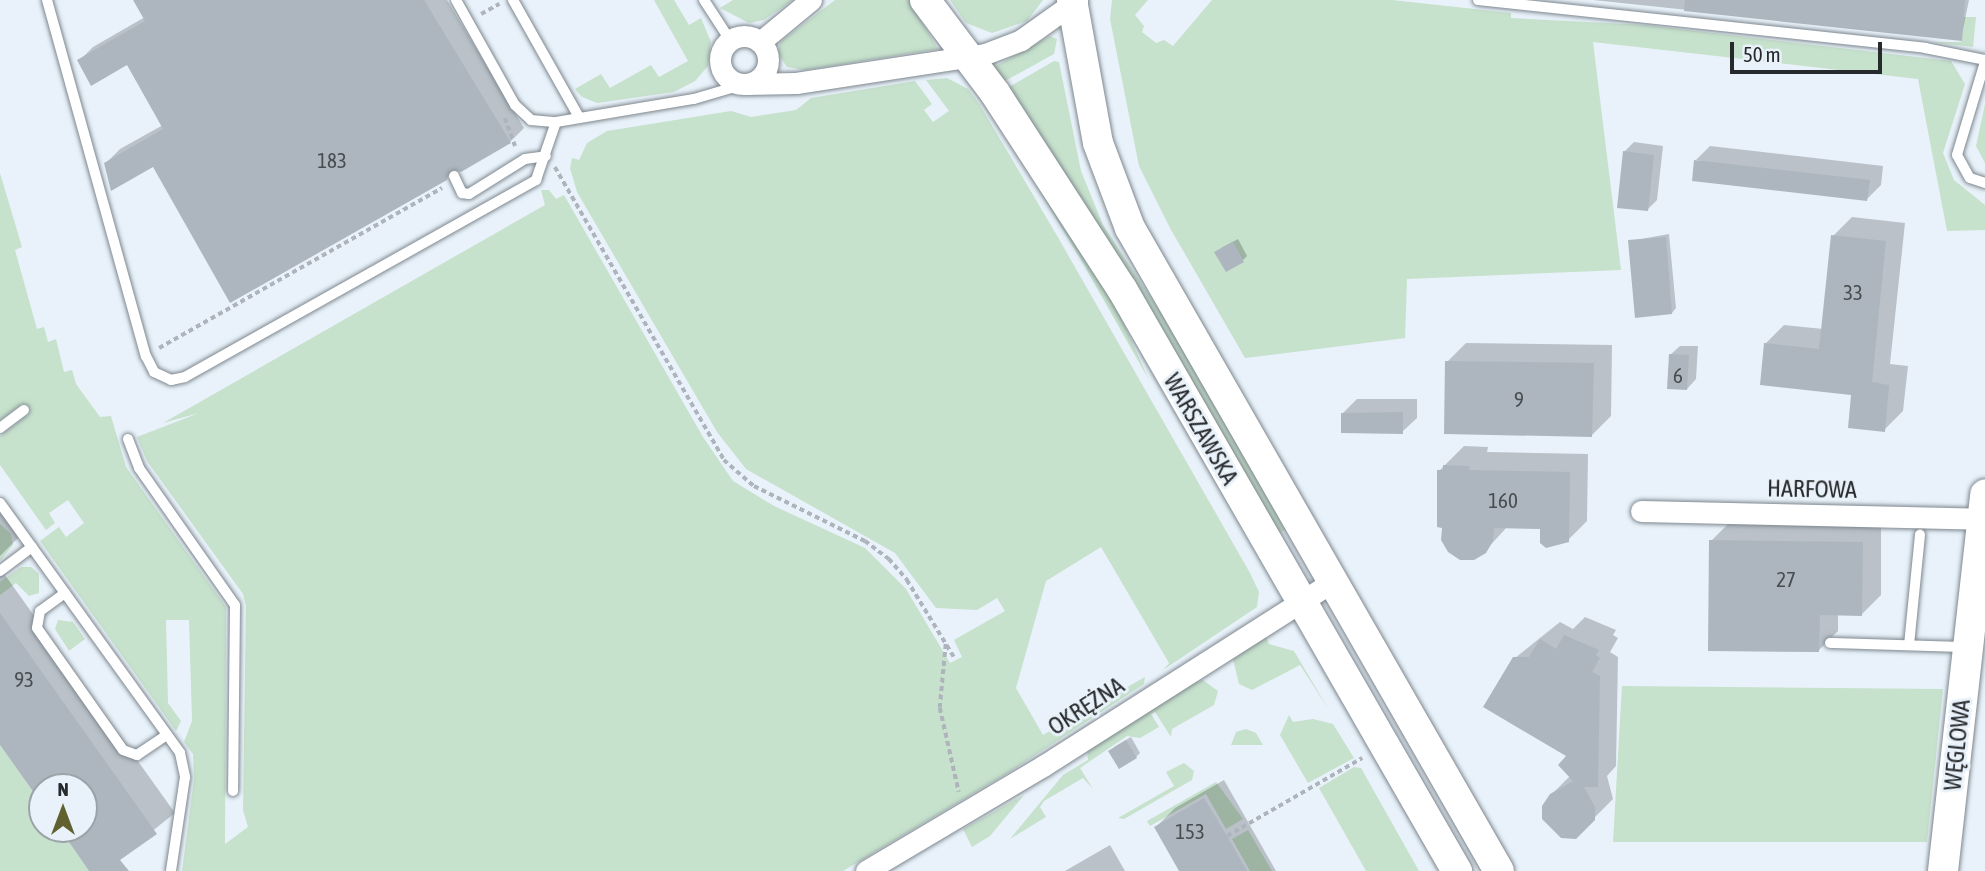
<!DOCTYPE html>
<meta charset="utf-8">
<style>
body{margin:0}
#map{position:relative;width:1985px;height:871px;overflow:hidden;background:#e9f2fa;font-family:"Asap Condensed",sans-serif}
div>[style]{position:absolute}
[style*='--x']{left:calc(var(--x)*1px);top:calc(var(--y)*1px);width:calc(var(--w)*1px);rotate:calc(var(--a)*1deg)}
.green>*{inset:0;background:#c6e1cc}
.shadow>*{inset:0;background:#0003}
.building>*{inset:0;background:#adb6be}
.path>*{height:3.5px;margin-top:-1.75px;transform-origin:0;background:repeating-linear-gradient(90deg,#adb4bb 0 5px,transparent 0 8.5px)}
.roads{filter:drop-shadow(0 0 2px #7e878e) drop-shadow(0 0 2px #7e878e)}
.lane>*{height:10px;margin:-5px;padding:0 5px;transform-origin:5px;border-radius:5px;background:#fff}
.street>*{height:21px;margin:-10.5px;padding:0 10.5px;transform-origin:10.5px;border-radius:10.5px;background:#fff}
.street>.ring{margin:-10.5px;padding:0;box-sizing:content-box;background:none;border:21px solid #fff;border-radius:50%}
.secondary>*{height:30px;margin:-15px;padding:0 15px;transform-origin:15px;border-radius:15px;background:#fff}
span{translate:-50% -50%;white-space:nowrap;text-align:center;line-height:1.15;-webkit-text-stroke:6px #e9f2fa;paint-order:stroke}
.number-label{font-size:21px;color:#484d51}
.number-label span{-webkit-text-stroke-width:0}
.street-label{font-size:24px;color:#272a2d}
.north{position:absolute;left:28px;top:773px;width:70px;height:70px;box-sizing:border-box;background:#e9f2fa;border:2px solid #9ba2a8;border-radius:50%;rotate:0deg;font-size:19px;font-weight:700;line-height:28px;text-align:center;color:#272a2d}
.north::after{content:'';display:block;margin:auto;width:24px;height:32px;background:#60612f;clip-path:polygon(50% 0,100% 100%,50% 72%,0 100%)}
.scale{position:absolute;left:1730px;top:42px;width:152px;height:32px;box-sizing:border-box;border:4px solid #272a2d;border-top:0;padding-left:9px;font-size:21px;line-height:24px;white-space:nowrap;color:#272a2d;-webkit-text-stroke:5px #e9f2fa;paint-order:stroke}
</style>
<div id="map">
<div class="green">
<div style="clip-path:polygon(654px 0,674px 0,689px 25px,701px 18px,711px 42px,708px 66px,695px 81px,674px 92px,597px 103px,582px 97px,575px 89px,601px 74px,610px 88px,651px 65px,659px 77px,688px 61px)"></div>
<div style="clip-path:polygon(733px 0,793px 0,764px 20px,749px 23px,720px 8px)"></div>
<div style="clip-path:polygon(835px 0,909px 0,938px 49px,805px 70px,787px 67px,778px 54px,780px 42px)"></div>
<div style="clip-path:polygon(950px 0,1043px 0,1027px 21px,992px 33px,966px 23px)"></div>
<div style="clip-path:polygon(1112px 0,1148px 0,1135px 15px,1144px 26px,1142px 32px,1156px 43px,1164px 40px,1173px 46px,1212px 0,1392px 0,1511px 13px,1511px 18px,1645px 25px,1951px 61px,1965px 84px,1943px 153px,1954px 180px,1985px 205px,1985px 230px,1947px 231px,1918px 79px,1593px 42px,1621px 270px,1407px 279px,1405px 338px,1245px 358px,1170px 228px,1139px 166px,1110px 19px)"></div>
<div style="clip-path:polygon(1964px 17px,1976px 17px,1973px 47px,1931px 42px,1961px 42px)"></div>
<div style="clip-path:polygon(1050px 36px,1057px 39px,1054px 54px,1005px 81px,992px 68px)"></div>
<div style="clip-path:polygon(1054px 61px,1059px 62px,1081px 171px,1103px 225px,1177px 337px,1289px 528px,1276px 535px,1009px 87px)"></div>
<div style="clip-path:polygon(947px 78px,968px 89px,980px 105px,1056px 234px,1250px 573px,1259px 592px,1257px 607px,1163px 670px,1169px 663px,1101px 547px,1046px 581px,1016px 688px,1043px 735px,1145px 677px,1144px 684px,1011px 771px,843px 871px,182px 871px,194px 779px,193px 754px,184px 742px,192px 721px,189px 620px,166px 620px,168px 703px,181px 721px,176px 731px,40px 541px,59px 527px,66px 537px,84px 523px,68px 500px,49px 513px,55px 523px,46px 530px,0 465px,0 436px,29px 414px,22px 404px,0 420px,0 173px,22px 247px,15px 250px,37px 329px,44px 327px,48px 342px,56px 339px,64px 372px,72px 370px,76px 384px,100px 417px,111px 416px,126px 467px,226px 607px,225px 844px,248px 827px,243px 810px,246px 606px,243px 594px,147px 461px,137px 437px,199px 413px,163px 423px,545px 205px,541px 190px,549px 190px,556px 199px,564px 195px,703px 437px,733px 481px,774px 506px,865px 548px,906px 589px,950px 663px,962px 657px,954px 640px,1005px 611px,997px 598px,977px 610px,936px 608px,895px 553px,746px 469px,717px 432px,577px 192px,570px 168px,572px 158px,579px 160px,587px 143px,607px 131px,731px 111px,751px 117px,796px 110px,811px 98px,915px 81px,932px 104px,924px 110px,933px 122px,949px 111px,926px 80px)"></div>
<div style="clip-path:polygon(1985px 104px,1985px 163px,1976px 146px)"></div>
<div style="clip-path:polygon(997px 120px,1111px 295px,1149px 380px,1081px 260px)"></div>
<div style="clip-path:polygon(0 524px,11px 534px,13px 545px,0 561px)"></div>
<div style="clip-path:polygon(21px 567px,31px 567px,39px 574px,39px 593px,29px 596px,16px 583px,0 595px,0 582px)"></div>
<div style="clip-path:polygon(58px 620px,73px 622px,85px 639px,69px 651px,55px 629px)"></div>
<div style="clip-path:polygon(1266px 637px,1269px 644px,1294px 651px,1329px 710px,1300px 665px,1252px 690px,1239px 684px,1233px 659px)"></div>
<div style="clip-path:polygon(1203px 680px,1218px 691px,1214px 705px,1172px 729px,1171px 737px,1155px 712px,1151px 714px,1159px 727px,1140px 738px,1127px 736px,1080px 768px,1093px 789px,1083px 778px,1044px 801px,1040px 807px,1046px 817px,1010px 839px,1063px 775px,1088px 760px,1087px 751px,1191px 683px)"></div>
<div style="clip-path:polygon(1622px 686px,1943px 689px,1927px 842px,1613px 842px)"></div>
<div style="clip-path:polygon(1289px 715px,1293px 722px,1313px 719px,1333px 724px,1354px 758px,1308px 783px,1280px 735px)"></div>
<div style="clip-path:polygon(1246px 729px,1256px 733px,1263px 745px,1231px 745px,1236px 732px)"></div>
<div style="clip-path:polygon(0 745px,42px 804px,42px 829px,60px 829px,89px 871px,0 871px)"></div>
<div style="clip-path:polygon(1184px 763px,1194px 771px,1192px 780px,1124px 819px,1118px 818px,1174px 786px,1166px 772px)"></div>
<div style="clip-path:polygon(1354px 767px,1361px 768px,1419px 871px,1366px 871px,1319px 788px)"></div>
<div style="clip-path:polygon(1216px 782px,1243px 819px,1226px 829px,1206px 794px,1150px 826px,1147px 821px)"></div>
<div style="clip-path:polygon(1024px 795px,990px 836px,972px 847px,963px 829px)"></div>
<div style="clip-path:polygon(1248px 830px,1272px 871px,1250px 871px,1232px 839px)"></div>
</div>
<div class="shadow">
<div style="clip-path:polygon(135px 0,447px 0,524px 128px,510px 142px,456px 169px,446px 178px,106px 163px,120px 149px,163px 125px,127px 62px,80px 60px,93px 47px,145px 17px)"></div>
<div style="clip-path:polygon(1593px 0,1969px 0,1961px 39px)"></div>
<div style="clip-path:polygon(1634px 142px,1663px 146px,1657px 200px,1648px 209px,1624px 152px)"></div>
<div style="clip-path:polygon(1710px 146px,1883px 166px,1881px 185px,1866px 200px,1696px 160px)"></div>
<div style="clip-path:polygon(1852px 217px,1905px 223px,1890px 364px,1908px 366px,1903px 411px,1884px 430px,1853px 393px,1765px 344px,1784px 325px,1823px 329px,1833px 236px)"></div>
<div style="clip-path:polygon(1669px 234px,1676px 308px,1672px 313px,1630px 241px)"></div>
<div style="clip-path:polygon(1238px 239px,1247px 256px,1243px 260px,1221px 248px)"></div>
<div style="clip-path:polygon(1466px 343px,1612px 345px,1611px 416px,1592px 435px,1447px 362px)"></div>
<div style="clip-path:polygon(1680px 346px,1698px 346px,1696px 379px,1687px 389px,1670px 355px)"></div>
<div style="clip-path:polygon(1357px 399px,1417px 399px,1417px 418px,1402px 432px,1343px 413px)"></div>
<div style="clip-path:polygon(1464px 446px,1488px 447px,1487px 452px,1588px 454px,1587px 521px,1568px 540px,1542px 527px,1508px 526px,1485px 551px,1439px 471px)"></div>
<div style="clip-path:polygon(0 505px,21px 535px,0 556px)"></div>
<div style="clip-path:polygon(1730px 522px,1881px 524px,1881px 595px,1862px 614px,1838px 614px,1838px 631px,1819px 650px,1711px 541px)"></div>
<div style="clip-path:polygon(0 568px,175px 813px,102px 871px,92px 871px,62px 829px,84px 829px,84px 787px,42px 787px,42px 801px,0 743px)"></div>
<div style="clip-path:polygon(1585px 617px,1616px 630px,1613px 635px,1618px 638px,1610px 652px,1618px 657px,1616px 766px,1607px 776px,1613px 799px,1575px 837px,1551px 795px,1570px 776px,1569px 756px,1515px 658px,1560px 622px,1573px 629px)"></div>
<div style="clip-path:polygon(1131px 737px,1140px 753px,1136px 757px,1114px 747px)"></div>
<div style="clip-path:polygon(1224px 780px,1276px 871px,1181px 871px,1156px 827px,1175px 808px)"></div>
<div style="clip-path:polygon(1110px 845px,1125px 871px,1065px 871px)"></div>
</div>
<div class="building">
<div style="clip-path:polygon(133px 0,424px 0,511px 143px,461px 172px,450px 169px,447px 180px,230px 303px,153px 167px,111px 191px,104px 163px,163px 129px,127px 65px,91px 86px,77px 60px,145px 21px)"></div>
<div style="clip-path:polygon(1685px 0,1965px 0,1962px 41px,1684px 11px)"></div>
<div style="clip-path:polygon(1623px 151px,1654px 155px,1648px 211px,1617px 208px)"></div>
<div style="clip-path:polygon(1694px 160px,1870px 180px,1867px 201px,1692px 181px)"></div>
<div style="clip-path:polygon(1831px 235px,1886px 241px,1872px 382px,1889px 385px,1885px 432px,1848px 428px,1851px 395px,1760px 385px,1764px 343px,1819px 349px)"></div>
<div style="clip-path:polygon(1666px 237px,1672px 314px,1635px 318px,1628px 240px)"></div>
<div style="clip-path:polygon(1233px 242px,1244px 262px,1226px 272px,1214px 252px)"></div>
<div style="clip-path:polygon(1669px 354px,1689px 355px,1687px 390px,1667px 389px)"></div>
<div style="clip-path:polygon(1445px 361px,1594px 363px,1592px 437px,1444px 434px)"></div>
<div style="clip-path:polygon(1403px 412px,1403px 434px,1341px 433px,1341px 413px)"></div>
<div style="clip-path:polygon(1443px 465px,1470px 466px,1469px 470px,1570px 472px,1569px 542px,1546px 548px,1540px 543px,1540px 529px,1494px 528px,1493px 541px,1486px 553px,1474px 560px,1460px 560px,1448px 552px,1441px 540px,1442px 528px,1437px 527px,1437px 470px,1443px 470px)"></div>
<div style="clip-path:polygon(1709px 540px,1863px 542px,1862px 616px,1820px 615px,1819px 652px,1708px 651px)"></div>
<div style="clip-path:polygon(0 613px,157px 834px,120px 860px,129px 871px,89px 871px,60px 829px,84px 829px,84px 787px,42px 787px,42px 804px,0 745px)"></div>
<div style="clip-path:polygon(1564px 635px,1599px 650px,1596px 655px,1600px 658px,1592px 672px,1600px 676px,1598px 787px,1584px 787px,1595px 807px,1595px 820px,1576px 839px,1561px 838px,1542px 819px,1542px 806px,1550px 794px,1573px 781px,1558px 765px,1566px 756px,1483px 707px,1513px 657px,1529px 657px,1540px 639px,1556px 649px)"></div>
<div style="clip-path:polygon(1126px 740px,1137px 758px,1119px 769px,1108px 751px)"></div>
<div style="clip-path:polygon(1204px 798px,1227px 836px,1247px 871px,1179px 871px,1154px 827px)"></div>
</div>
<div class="path">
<div style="--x:481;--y:14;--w:21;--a:-29"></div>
<div style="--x:505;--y:118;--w:30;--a:70"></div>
<div style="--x:555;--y:167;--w:338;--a:60"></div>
<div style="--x:724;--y:460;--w:40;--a:41"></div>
<div style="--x:754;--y:486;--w:124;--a:26.4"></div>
<div style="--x:865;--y:541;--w:30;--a:37"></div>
<div style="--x:889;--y:559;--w:28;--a:49"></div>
<div style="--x:907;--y:580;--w:90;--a:58.6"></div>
<div style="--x:159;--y:348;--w:325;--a:-29.5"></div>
<div style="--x:946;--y:644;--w:64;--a:95.4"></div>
<div style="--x:940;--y:708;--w:86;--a:77.3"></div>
<div style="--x:1227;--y:836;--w:156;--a:-30"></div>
</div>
<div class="roads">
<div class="lane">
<div style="--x:47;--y:0;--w:370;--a:74.5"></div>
<div style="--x:146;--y:356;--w:18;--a:63"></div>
<div style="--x:154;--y:372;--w:19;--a:25"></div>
<div style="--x:171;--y:380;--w:14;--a:-12"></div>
<div style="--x:185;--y:377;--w:403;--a:-29.3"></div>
<div style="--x:536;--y:180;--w:61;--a:-71"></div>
<div style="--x:456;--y:0;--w:120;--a:60.7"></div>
<div style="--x:515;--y:105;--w:22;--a:43"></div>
<div style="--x:531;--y:120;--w:25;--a:5"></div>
<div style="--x:556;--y:122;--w:140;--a:-9.5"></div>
<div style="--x:694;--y:99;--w:53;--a:-16.4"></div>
<div style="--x:513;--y:0;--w:134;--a:60.6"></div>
<div style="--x:704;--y:0;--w:48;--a:57"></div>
<div style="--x:1478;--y:0;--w:450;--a:6.1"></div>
<div style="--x:1925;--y:48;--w:61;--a:11.3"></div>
<div style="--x:1985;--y:62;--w:97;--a:106.8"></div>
<div style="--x:1957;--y:155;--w:26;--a:61"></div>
<div style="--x:1970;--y:178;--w:16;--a:18"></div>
<div style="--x:454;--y:176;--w:19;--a:65"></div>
<div style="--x:462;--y:193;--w:7;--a:8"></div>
<div style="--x:469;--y:194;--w:66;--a:-32"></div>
<div style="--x:525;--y:159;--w:21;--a:-8"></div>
<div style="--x:0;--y:428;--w:30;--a:-37"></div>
<div style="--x:128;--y:439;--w:31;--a:69"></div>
<div style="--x:139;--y:468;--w:167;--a:55"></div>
<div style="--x:235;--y:605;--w:186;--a:90.6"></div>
<div style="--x:0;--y:503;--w:308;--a:54.2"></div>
<div style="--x:180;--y:753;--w:25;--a:78"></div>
<div style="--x:185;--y:777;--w:95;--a:98.5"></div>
<div style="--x:0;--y:571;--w:40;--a:-37"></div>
<div style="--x:65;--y:593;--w:31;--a:144"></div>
<div style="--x:40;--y:611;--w:17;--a:100"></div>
<div style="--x:37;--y:628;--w:149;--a:54.8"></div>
<div style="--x:123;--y:750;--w:15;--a:20"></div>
<div style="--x:137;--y:755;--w:36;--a:-34"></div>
<div style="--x:1830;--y:643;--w:135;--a:1.7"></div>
<div style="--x:1909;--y:645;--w:111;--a:-84.3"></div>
</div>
<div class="street">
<div class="ring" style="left:720px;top:36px;width:27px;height:27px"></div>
<div style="--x:760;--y:42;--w:66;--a:-39.5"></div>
<div style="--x:745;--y:84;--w:51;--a:-1.1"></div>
<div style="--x:796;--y:83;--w:191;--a:-8.7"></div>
<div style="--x:985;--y:54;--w:39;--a:-21"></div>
<div style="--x:1021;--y:40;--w:69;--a:-35.5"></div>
<div style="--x:1641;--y:511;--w:341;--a:1.3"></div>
<div style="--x:866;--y:871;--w:206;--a:-30.7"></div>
<div style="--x:1043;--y:766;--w:344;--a:-32.5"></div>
</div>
<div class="secondary">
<div style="--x:925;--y:0;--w:116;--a:53"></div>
<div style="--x:995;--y:93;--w:234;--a:57.1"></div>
<div style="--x:1122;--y:289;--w:672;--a:60.08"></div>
<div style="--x:1072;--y:0;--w:145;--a:79.7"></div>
<div style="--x:1098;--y:143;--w:91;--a:69.4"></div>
<div style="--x:1130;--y:228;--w:741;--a:60.15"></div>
<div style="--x:1943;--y:871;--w:379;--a:-83.6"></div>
</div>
</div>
<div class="number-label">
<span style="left:332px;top:160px">183</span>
<span style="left:1853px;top:292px">33</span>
<span style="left:1678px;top:375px">6</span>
<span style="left:1519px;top:399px">9</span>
<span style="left:1503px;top:500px">160</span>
<span style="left:1786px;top:579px">27</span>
<span style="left:24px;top:679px">93</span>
<span style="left:1190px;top:831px">153</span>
</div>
<div class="street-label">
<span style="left:1201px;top:429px;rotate:60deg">WARSZAWSKA</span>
<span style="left:1812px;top:489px;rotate:1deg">HARFOWA</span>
<span style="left:1086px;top:706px;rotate:-33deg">OKRĘŻNA</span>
<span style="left:1957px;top:745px;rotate:-84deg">WĘGLOWA</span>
</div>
<div class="north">N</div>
<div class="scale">50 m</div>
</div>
